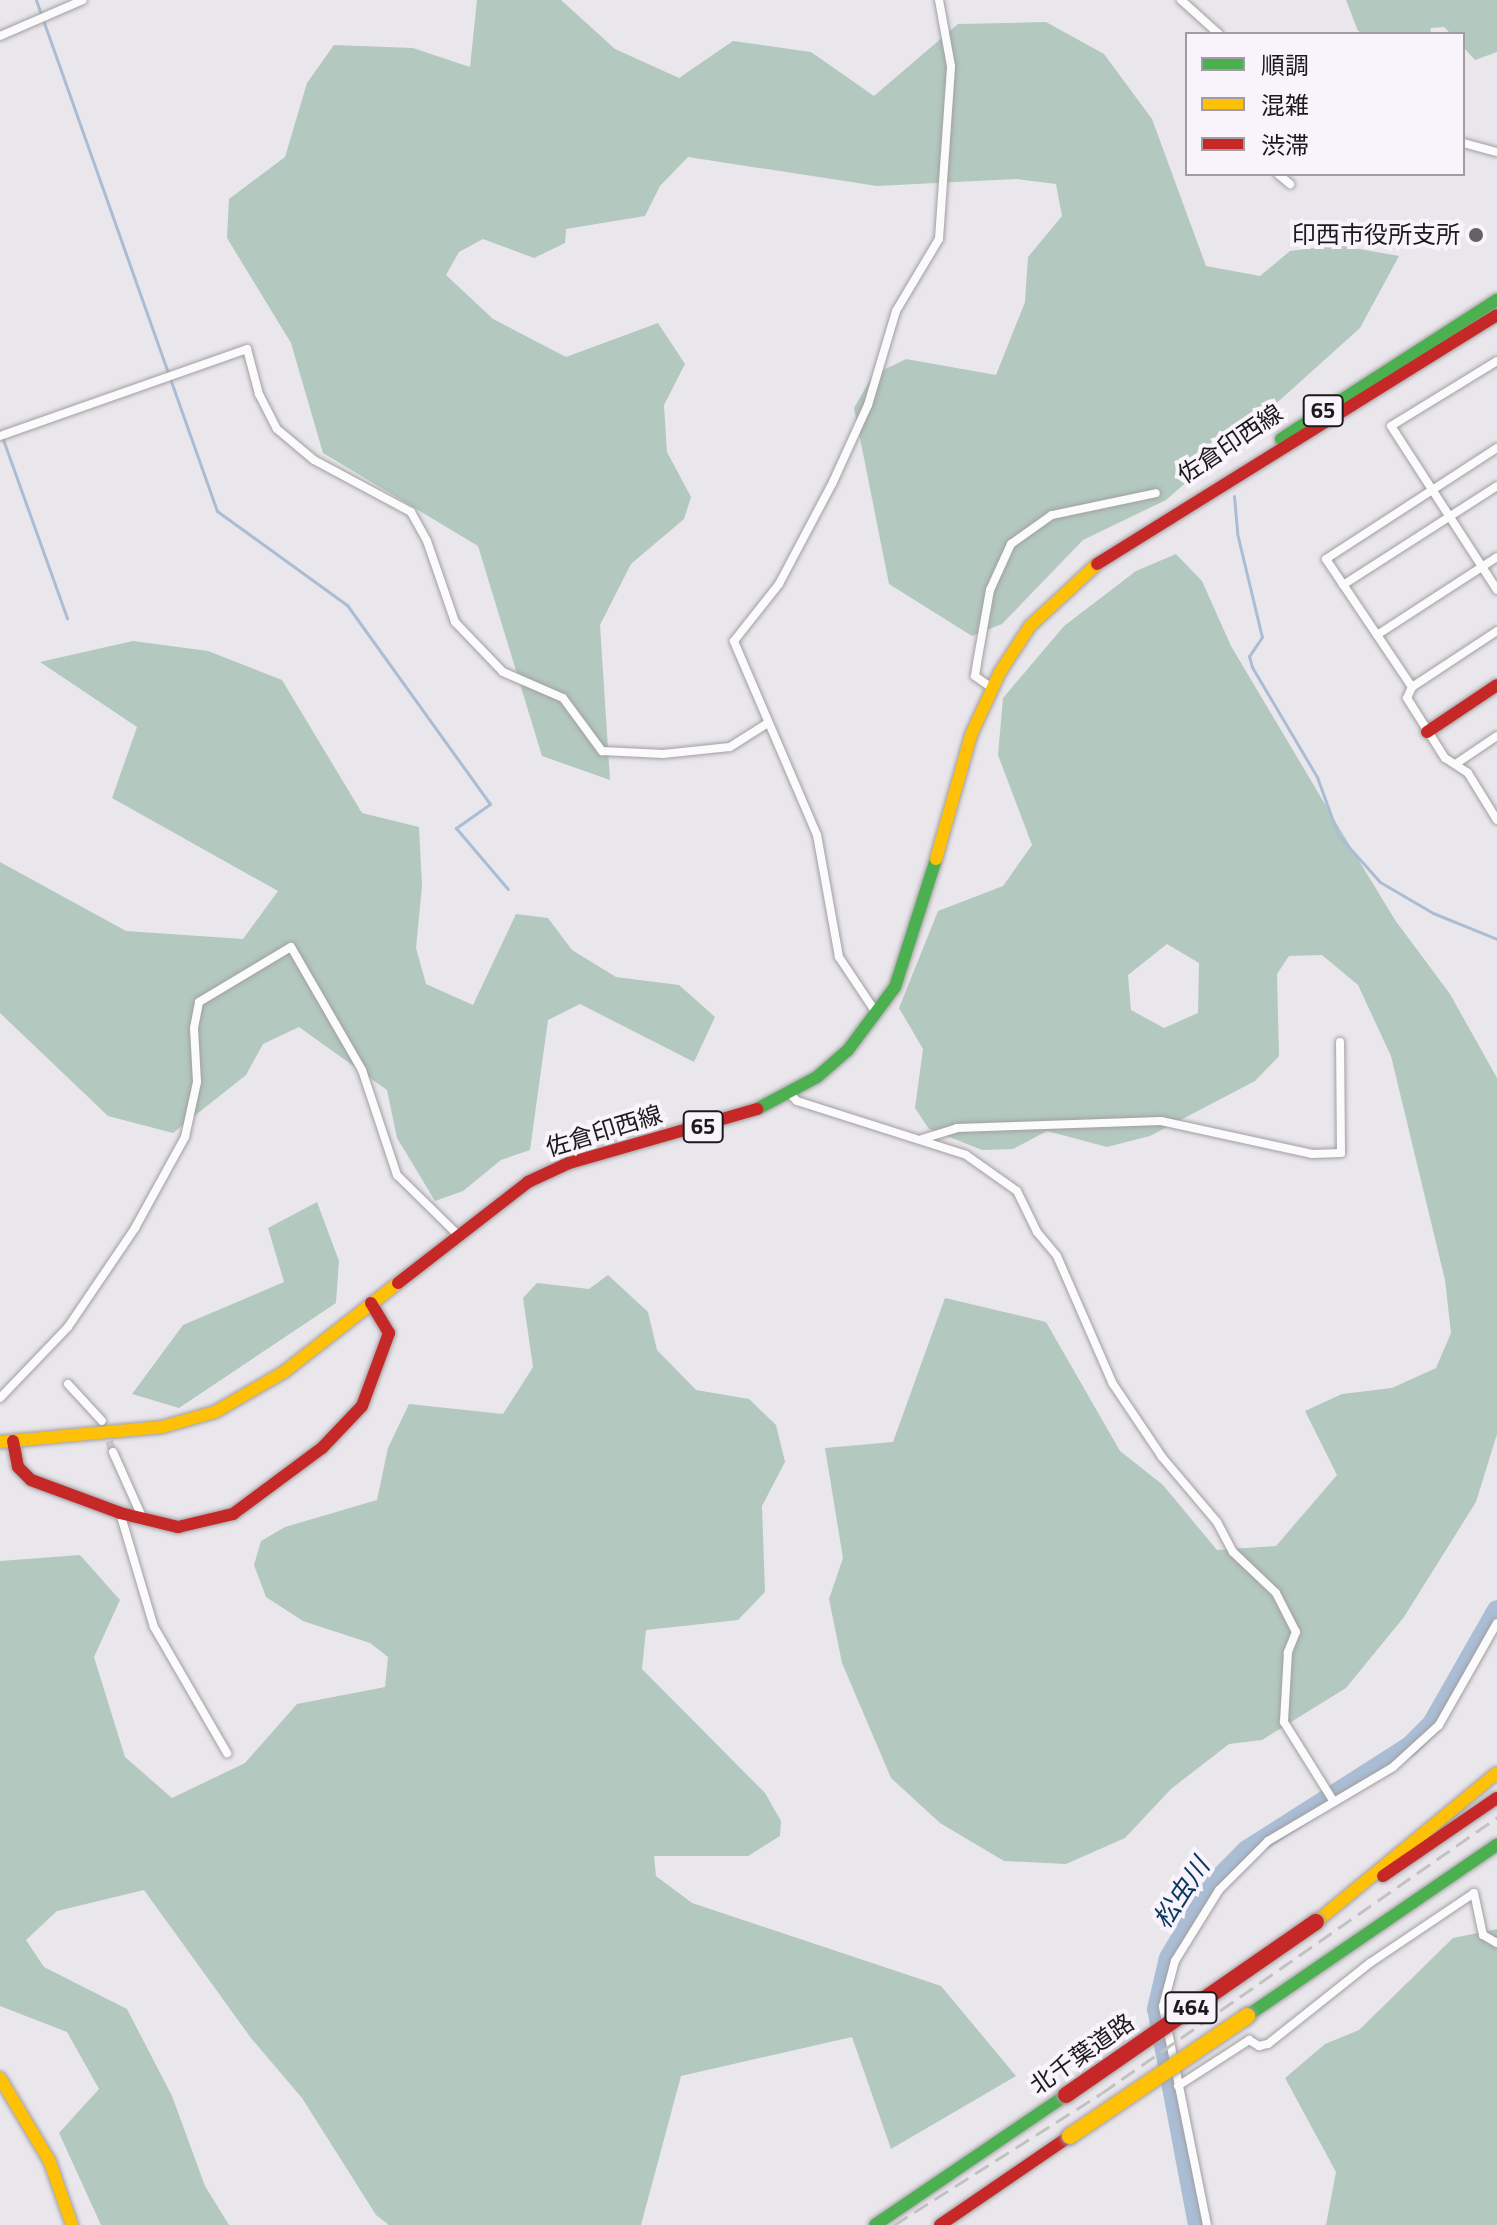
<!DOCTYPE html>
<meta charset="utf-8">
<style>
body{margin:0}
#map{position:relative;width:1497px;height:2225px;overflow:hidden;background:#eae7ec;font-family:"Titillium Web","Noto Sans JP",sans-serif}
div>[style]{position:absolute}
[style*='--x']{left:calc(var(--x)*1px);top:calc(var(--y)*1px);width:calc(var(--w)*1px);rotate:calc(var(--a)*1deg)}
.forest>*{inset:0;background:#b3c8be}
.stream>*{height:3px;margin:-1.5px;padding:0 1.5px;transform-origin:1.5px;border-radius:1.5px;background:#aabdd4}
.river>*{height:20px;margin:-10px;padding:0 10px;transform-origin:10px;border-radius:10px;background:#aabdd4}
.street-tunnel>*{height:8px;margin-top:-4px;transform-origin:0;background:repeating-linear-gradient(90deg,#cbc8cd 0 8px,transparent 0 12px)}
.roads{filter:drop-shadow(0 0 2px #a19fa2) drop-shadow(0 0 2px #a19fa2)}
.street>*{height:8px;margin:-4px;padding:0 4px;transform-origin:4px;border-radius:4px;background:#fcfbfc}
.fast>*{height:12px;margin:-6px;padding:0 6px;transform-origin:6px;border-radius:6px;background:#4caf50}
.slow>*{height:12px;margin:-6px;padding:0 6px;transform-origin:6px;border-radius:6px;background:#ffc107}
.jam>*{height:12px;margin:-6px;padding:0 6px;transform-origin:6px;border-radius:6px;background:#c62828}
.rail>*{height:3px;margin-top:-1.5px;transform-origin:0;background:repeating-linear-gradient(90deg,#c3c2c3 0 16px,transparent 0 24px)}
.bridges{filter:drop-shadow(0 0 2px #a19fa2) drop-shadow(0 0 2px #a19fa2)}
.slow-bridge>*{height:16px;margin:-8px;padding:0 8px;transform-origin:8px;border-radius:8px;background:#ffc107}
.jam-bridge>*{height:16px;margin:-8px;padding:0 8px;transform-origin:8px;border-radius:8px;background:#c62828}
.dots>*{width:22px;height:22px;translate:-50% -50%;box-sizing:border-box;border:4px solid #f9f3fb;border-radius:50%}
span{translate:-50% -50%;white-space:nowrap;text-align:center;line-height:1.15;-webkit-text-stroke:8px #f9f3fb;paint-order:stroke}
.shield-label span{padding:2px 6px;background:#f9f3fb;border:2px solid;border-radius:6px;-webkit-text-stroke-width:0}
.shield-label{font-size:22px;color:#1b1a1c;font-weight:700}
.poi-label{font-size:24px;color:#1b1a1c}
.right{translate:-100% -50%;text-align:right}
.street-label{font-size:24px;color:#1b1a1c}
.water-label{font-size:26px;color:#07365e;font-style:italic}
.legend{position:absolute;left:1185px;top:32px;width:280px;height:144px;box-sizing:border-box;background:#f9f3fb;border:2px solid #a09ca2;margin:0;padding:10px 14px;list-style:none;font-size:24px;color:#1b1a1c}
.legend li{display:flex;align-items:center;gap:16px;height:40px}
.legend b{width:40px;border:2px solid #a09ca2}
</style>
<div id="map">
<div class="forest">
<div style="clip-path:polygon(477px 0,561px 0,615px 49px,679px 78px,733px 41px,811px 52px,874px 96px,958px 24px,1046px 22px,1104px 54px,1152px 119px,1206px 266px,1260px 276px,1290px 251px,1337px 245px,1399px 256px,1360px 328px,1259px 419px,1166px 500px,1083px 540px,1002px 624px,972px 636px,889px 584px,854px 408px,873px 375px,906px 359px,996px 375px,1025px 302px,1028px 257px,1062px 216px,1056px 184px,1016px 179px,877px 186px,688px 157px,660px 186px,645px 216px,566px 229px,565px 243px,534px 258px,483px 239px,459px 252px,446px 275px,493px 319px,566px 357px,658px 323px,685px 364px,664px 405px,667px 452px,691px 497px,684px 519px,631px 564px,600px 625px,610px 780px,542px 756px,478px 546px,323px 453px,291px 343px,227px 238px,229px 199px,285px 157px,307px 83px,334px 45px,413px 48px,470px 67px)"></div>
<div style="clip-path:polygon(1346px 0,1497px 0,1497px 52px,1475px 60px,1463px 47px,1463px 34px,1451px 34px,1444px 27px,1431px 28px,1430px 34px,1366px 34px,1358px 31px)"></div>
<div style="clip-path:polygon(evenodd,1176px 554px,1202px 581px,1231px 646px,1338px 826px,1395px 920px,1450px 994px,1497px 1078px,1497px 1434px,1476px 1502px,1404px 1617px,1346px 1688px,1262px 1740px,1229px 1744px,1171px 1789px,1125px 1838px,1066px 1864px,1004px 1861px,940px 1823px,891px 1778px,842px 1663px,829px 1599px,843px 1558px,825px 1448px,893px 1442px,945px 1298px,1046px 1322px,1120px 1451px,1163px 1485px,1217px 1550px,1276px 1546px,1337px 1475px,1305px 1411px,1342px 1394px,1392px 1388px,1436px 1368px,1451px 1333px,1445px 1280px,1391px 1056px,1358px 985px,1322px 955px,1289px 956px,1277px 974px,1279px 1056px,1255px 1081px,1150px 1136px,1107px 1147px,1047px 1131px,1013px 1149px,982px 1150px,929px 1129px,915px 1108px,923px 1049px,899px 1008px,938px 911px,1003px 886px,1032px 845px,998px 755px,1003px 698px,1064px 626px,1136px 571px,1176px 554px,1167px 944px,1199px 963px,1198px 1013px,1164px 1028px,1131px 1010px,1128px 975px,1167px 944px)"></div>
<div style="clip-path:polygon(133px 641px,208px 651px,282px 680px,362px 813px,419px 827px,422px 886px,416px 948px,426px 984px,473px 1005px,516px 914px,548px 918px,572px 950px,616px 977px,679px 985px,715px 1017px,694px 1062px,580px 1004px,548px 1020px,530px 1150px,501px 1160px,463px 1191px,435px 1201px,397px 1138px,387px 1090px,299px 1027px,263px 1044px,246px 1075px,173px 1133px,108px 1116px,0 1013px,0 862px,126px 931px,243px 939px,278px 891px,112px 798px,137px 727px,40px 662px)"></div>
<div style="clip-path:polygon(317px 1202px,339px 1261px,336px 1303px,179px 1408px,132px 1394px,183px 1325px,284px 1282px,268px 1228px)"></div>
<div style="clip-path:polygon(608px 1275px,648px 1312px,657px 1350px,696px 1390px,749px 1399px,776px 1425px,785px 1462px,762px 1506px,765px 1592px,738px 1620px,646px 1630px,642px 1669px,765px 1793px,781px 1821px,780px 1836px,748px 1856px,654px 1856px,656px 1876px,692px 1903px,941px 1986px,1016px 2076px,891px 2149px,852px 2037px,681px 2076px,641px 2225px,389px 2225px,376px 2215px,302px 2098px,251px 2038px,144px 1890px,57px 1911px,26px 1940px,44px 1967px,127px 2009px,172px 2096px,205px 2186px,229px 2225px,101px 2225px,59px 2133px,99px 2089px,67px 2032px,0 2006px,0 1561px,80px 1555px,120px 1600px,94px 1657px,125px 1757px,172px 1798px,245px 1763px,297px 1704px,385px 1687px,388px 1657px,370px 1643px,303px 1621px,266px 1597px,254px 1565px,261px 1541px,285px 1527px,377px 1500px,388px 1448px,409px 1404px,503px 1414px,533px 1367px,523px 1298px,537px 1283px,589px 1289px)"></div>
<div style="clip-path:polygon(1497px 1929px,1497px 2225px,1326px 2225px,1336px 2172px,1285px 2078px,1325px 2044px,1359px 2030px,1453px 1938px)"></div>
</div>
<div class="stream">
<div style="--x:36;--y:0;--w:542;--a:70.5"></div>
<div style="--x:217;--y:511;--w:160;--a:35.9"></div>
<div style="--x:347;--y:605;--w:245;--a:54.3"></div>
<div style="--x:490;--y:804;--w:42;--a:144.8"></div>
<div style="--x:456;--y:828;--w:80;--a:49.6"></div>
<div style="--x:0;--y:431;--w:199;--a:70.3"></div>
<div style="--x:1234;--y:496;--w:37;--a:85"></div>
<div style="--x:1237;--y:533;--w:107;--a:76.5"></div>
<div style="--x:1262;--y:637;--w:23;--a:124"></div>
<div style="--x:1249;--y:656;--w:11;--a:75"></div>
<div style="--x:1252;--y:667;--w:128;--a:59.4"></div>
<div style="--x:1317;--y:777;--w:62;--a:70.1"></div>
<div style="--x:1338;--y:835;--w:63;--a:48.2"></div>
<div style="--x:1380;--y:882;--w:61;--a:30.3"></div>
<div style="--x:1433;--y:913;--w:69;--a:22.1"></div>
</div>
<div class="river">
<div style="--x:1198;--y:2225;--w:220;--a:-100.7"></div>
<div style="--x:1157;--y:2009;--w:52;--a:-76.8"></div>
<div style="--x:1169;--y:1958;--w:85;--a:-59.5"></div>
<div style="--x:1212;--y:1885;--w:49;--a:-45"></div>
<div style="--x:1247;--y:1850;--w:193;--a:-32.5"></div>
<div style="--x:1410;--y:1746;--w:31;--a:-45"></div>
<div style="--x:1432;--y:1724;--w:131;--a:-60.3"></div>
</div>
<div class="street-tunnel">
<div style="--x:105;--y:1430;--w:23;--a:70"></div>
</div>
<div class="roads">
<div class="street">
<div style="--x:1181;--y:0;--w:51;--a:41.8"></div>
<div style="--x:0;--y:36;--w:90;--a:-23.4"></div>
<div style="--x:1463;--y:143;--w:35;--a:15"></div>
<div style="--x:1278;--y:174;--w:16;--a:40"></div>
<div style="--x:1497;--y:361;--w:124;--a:148.5"></div>
<div style="--x:1391;--y:426;--w:195;--a:57.1"></div>
<div style="--x:0;--y:436;--w:262;--a:-19.4"></div>
<div style="--x:247;--y:349;--w:47;--a:75.1"></div>
<div style="--x:259;--y:394;--w:39;--a:63"></div>
<div style="--x:277;--y:429;--w:48;--a:40"></div>
<div style="--x:314;--y:460;--w:110;--a:28.2"></div>
<div style="--x:411;--y:512;--w:33;--a:61"></div>
<div style="--x:427;--y:541;--w:86;--a:70.9"></div>
<div style="--x:455;--y:622;--w:69;--a:46.2"></div>
<div style="--x:503;--y:672;--w:65;--a:23.4"></div>
<div style="--x:563;--y:698;--w:66;--a:53.7"></div>
<div style="--x:602;--y:751;--w:61;--a:2.8"></div>
<div style="--x:663;--y:754;--w:67;--a:-6"></div>
<div style="--x:730;--y:747;--w:45;--a:-32.3"></div>
<div style="--x:1343;--y:585;--w:183;--a:-32.7"></div>
<div style="--x:1497;--y:631;--w:102;--a:146.6"></div>
<div style="--x:1412;--y:687;--w:12;--a:114"></div>
<div style="--x:1407;--y:698;--w:71;--a:57.7"></div>
<div style="--x:1445;--y:758;--w:27;--a:33"></div>
<div style="--x:1468;--y:773;--w:55;--a:58.3"></div>
<div style="--x:1377;--y:635;--w:143;--a:-33"></div>
<div style="--x:1412;--y:687;--w:154;--a:-123.9"></div>
<div style="--x:1326;--y:559;--w:204;--a:-33"></div>
<div style="--x:992;--y:688;--w:21;--a:-145"></div>
<div style="--x:975;--y:676;--w:13;--a:-81"></div>
<div style="--x:977;--y:663;--w:74;--a:-79.9"></div>
<div style="--x:990;--y:590;--w:51;--a:-65.5"></div>
<div style="--x:1011;--y:544;--w:50;--a:-35.3"></div>
<div style="--x:1052;--y:515;--w:106;--a:-11.9"></div>
<div style="--x:1457;--y:763;--w:48;--a:-34"></div>
<div style="--x:877;--y:1014;--w:69;--a:-123.7"></div>
<div style="--x:839;--y:957;--w:124;--a:-100.2"></div>
<div style="--x:817;--y:835;--w:211;--a:-113.2"></div>
<div style="--x:734;--y:641;--w:73;--a:-51.7"></div>
<div style="--x:779;--y:584;--w:115;--a:-62.1"></div>
<div style="--x:833;--y:482;--w:85;--a:-65.6"></div>
<div style="--x:868;--y:405;--w:98;--a:-73.4"></div>
<div style="--x:896;--y:311;--w:84;--a:-59.2"></div>
<div style="--x:939;--y:239;--w:173;--a:-86"></div>
<div style="--x:951;--y:66;--w:67;--a:-100.3"></div>
<div style="--x:790;--y:1094;--w:10;--a:45"></div>
<div style="--x:797;--y:1101;--w:177;--a:17.7"></div>
<div style="--x:966;--y:1155;--w:62;--a:35.2"></div>
<div style="--x:1017;--y:1191;--w:46;--a:64"></div>
<div style="--x:1037;--y:1232;--w:31;--a:50"></div>
<div style="--x:1057;--y:1256;--w:140;--a:66.4"></div>
<div style="--x:1113;--y:1384;--w:88;--a:56.1"></div>
<div style="--x:1162;--y:1457;--w:85;--a:49.8"></div>
<div style="--x:1217;--y:1522;--w:34;--a:62"></div>
<div style="--x:1233;--y:1552;--w:59;--a:43.6"></div>
<div style="--x:1276;--y:1593;--w:44;--a:62.9"></div>
<div style="--x:1296;--y:1632;--w:22;--a:112"></div>
<div style="--x:1288;--y:1652;--w:70;--a:93.3"></div>
<div style="--x:1284;--y:1722;--w:94;--a:58"></div>
<div style="--x:922;--y:1139;--w:37;--a:-17"></div>
<div style="--x:957;--y:1128;--w:204;--a:-2"></div>
<div style="--x:1161;--y:1121;--w:155;--a:12.3"></div>
<div style="--x:1312;--y:1154;--w:29;--a:-2"></div>
<div style="--x:1341;--y:1153;--w:111;--a:-90.5"></div>
<div style="--x:68;--y:1384;--w:50;--a:47.4"></div>
<div style="--x:0;--y:1398;--w:98;--a:-46.2"></div>
<div style="--x:68;--y:1327;--w:120;--a:-55.9"></div>
<div style="--x:135;--y:1228;--w:104;--a:-61.2"></div>
<div style="--x:185;--y:1137;--w:56;--a:-77.7"></div>
<div style="--x:197;--y:1082;--w:54;--a:-93.2"></div>
<div style="--x:194;--y:1028;--w:26;--a:-79"></div>
<div style="--x:199;--y:1002;--w:107;--a:-30.9"></div>
<div style="--x:291;--y:947;--w:142;--a:60"></div>
<div style="--x:362;--y:1070;--w:111;--a:71.6"></div>
<div style="--x:397;--y:1175;--w:83;--a:44.5"></div>
<div style="--x:113;--y:1452;--w:73;--a:65.9"></div>
<div style="--x:120;--y:1513;--w:119;--a:73.4"></div>
<div style="--x:154;--y:1627;--w:146;--a:59.9"></div>
<div style="--x:1178;--y:2086;--w:85;--a:-32.9"></div>
<div style="--x:1249;--y:2040;--w:12;--a:31"></div>
<div style="--x:1259;--y:2046;--w:9;--a:-13"></div>
<div style="--x:1268;--y:2044;--w:130;--a:-38.5"></div>
<div style="--x:1370;--y:1963;--w:125;--a:-33.9"></div>
<div style="--x:1474;--y:1893;--w:43;--a:77.9"></div>
<div style="--x:1483;--y:1935;--w:16;--a:30"></div>
<div style="--x:1207;--y:2225;--w:223;--a:-101.4"></div>
<div style="--x:1163;--y:2006;--w:47;--a:-75.1"></div>
<div style="--x:1175;--y:1961;--w:84;--a:-58.2"></div>
<div style="--x:1219;--y:1890;--w:69;--a:-45"></div>
<div style="--x:1268;--y:1841;--w:145;--a:-30.6"></div>
<div style="--x:1393;--y:1767;--w:62;--a:-42.4"></div>
<div style="--x:1439;--y:1725;--w:117;--a:-60.4"></div>
</div>
<div class="fast">
<div style="--x:1281;--y:439;--w:257;--a:-32.8"></div>
<div style="--x:757;--y:1109;--w:68;--a:-28.1"></div>
<div style="--x:817;--y:1077;--w:41;--a:-41.1"></div>
<div style="--x:848;--y:1050;--w:79;--a:-53.3"></div>
<div style="--x:895;--y:987;--w:134;--a:-72.2"></div>
<div style="--x:1247;--y:2016;--w:303;--a:-34.4"></div>
<div style="--x:875;--y:2225;--w:231;--a:-34.2"></div>
</div>
<div class="slow">
<div style="--x:936;--y:859;--w:129;--a:-74.2"></div>
<div style="--x:971;--y:735;--w:69;--a:-65.3"></div>
<div style="--x:1000;--y:672;--w:55;--a:-56.9"></div>
<div style="--x:1030;--y:626;--w:91;--a:-42.8"></div>
<div style="--x:0;--y:1442;--w:163;--a:-5.3"></div>
<div style="--x:162;--y:1427;--w:55;--a:-15.8"></div>
<div style="--x:215;--y:1412;--w:80;--a:-30.1"></div>
<div style="--x:284;--y:1372;--w:145;--a:-38"></div>
<div style="--x:1316;--y:1922;--w:234;--a:-39.5"></div>
<div style="--x:0;--y:2078;--w:98;--a:59.2"></div>
<div style="--x:50;--y:2162;--w:67;--a:70.8"></div>
</div>
<div class="jam">
<div style="--x:1097;--y:564;--w:471;--a:-31.9"></div>
<div style="--x:1427;--y:732;--w:84;--a:-33.9"></div>
<div style="--x:398;--y:1283;--w:165;--a:-37.8"></div>
<div style="--x:528;--y:1182;--w:45;--a:-24.9"></div>
<div style="--x:569;--y:1163;--w:196;--a:-16"></div>
<div style="--x:13;--y:1441;--w:26;--a:79"></div>
<div style="--x:18;--y:1467;--w:18;--a:45"></div>
<div style="--x:31;--y:1480;--w:95;--a:20.3"></div>
<div style="--x:120;--y:1513;--w:60;--a:13.6"></div>
<div style="--x:178;--y:1527;--w:57;--a:-13.3"></div>
<div style="--x:233;--y:1514;--w:111;--a:-36.6"></div>
<div style="--x:322;--y:1448;--w:58;--a:-46.4"></div>
<div style="--x:362;--y:1406;--w:78;--a:-69.7"></div>
<div style="--x:389;--y:1333;--w:35;--a:-121"></div>
<div style="--x:1383;--y:1876;--w:138;--a:-34.4"></div>
<div style="--x:940;--y:2225;--w:158;--a:-34.4"></div>
</div>
</div>
<div class="rail">
<div style="--x:894;--y:2225;--w:246;--a:-32.4"></div>
<div style="--x:1102;--y:2093;--w:482;--a:-34.9"></div>
</div>
<div class="bridges">
<div class="slow-bridge">
<div style="--x:1070;--y:2136;--w:214;--a:-34.1"></div>
</div>
<div class="jam-bridge">
<div style="--x:1066;--y:2095;--w:304;--a:-34.7"></div>
</div>
</div>
<div class="dots">
<div style="left:1476px;top:235px;background:#636265"></div>
</div>
<div class="shield-label">
<span style="left:1323px;top:411px">65</span>
<span style="left:703px;top:1127px">65</span>
<span style="left:1191px;top:2008px">464</span>
</div>
<div class="poi-label">
<span class="right" style="left:1460px;top:235px">印西市役所支所</span>
</div>
<div class="street-label">
<span style="left:1230px;top:444px;rotate:-34deg">佐倉印西線</span>
<span style="left:604px;top:1131px;rotate:-17deg">佐倉印西線</span>
<span style="left:1082px;top:2054px;rotate:-35deg">北千葉道路</span>
</div>
<div class="water-label">
<span style="left:1181px;top:1893px;rotate:-56deg">松虫川</span>
</div>
<ul class="legend">
<li><b style="height:10px;background:#4caf50"></b>順調</li>
<li><b style="height:10px;background:#ffc107"></b>混雑</li>
<li><b style="height:10px;background:#c62828"></b>渋滞</li>
</ul>
</div>
